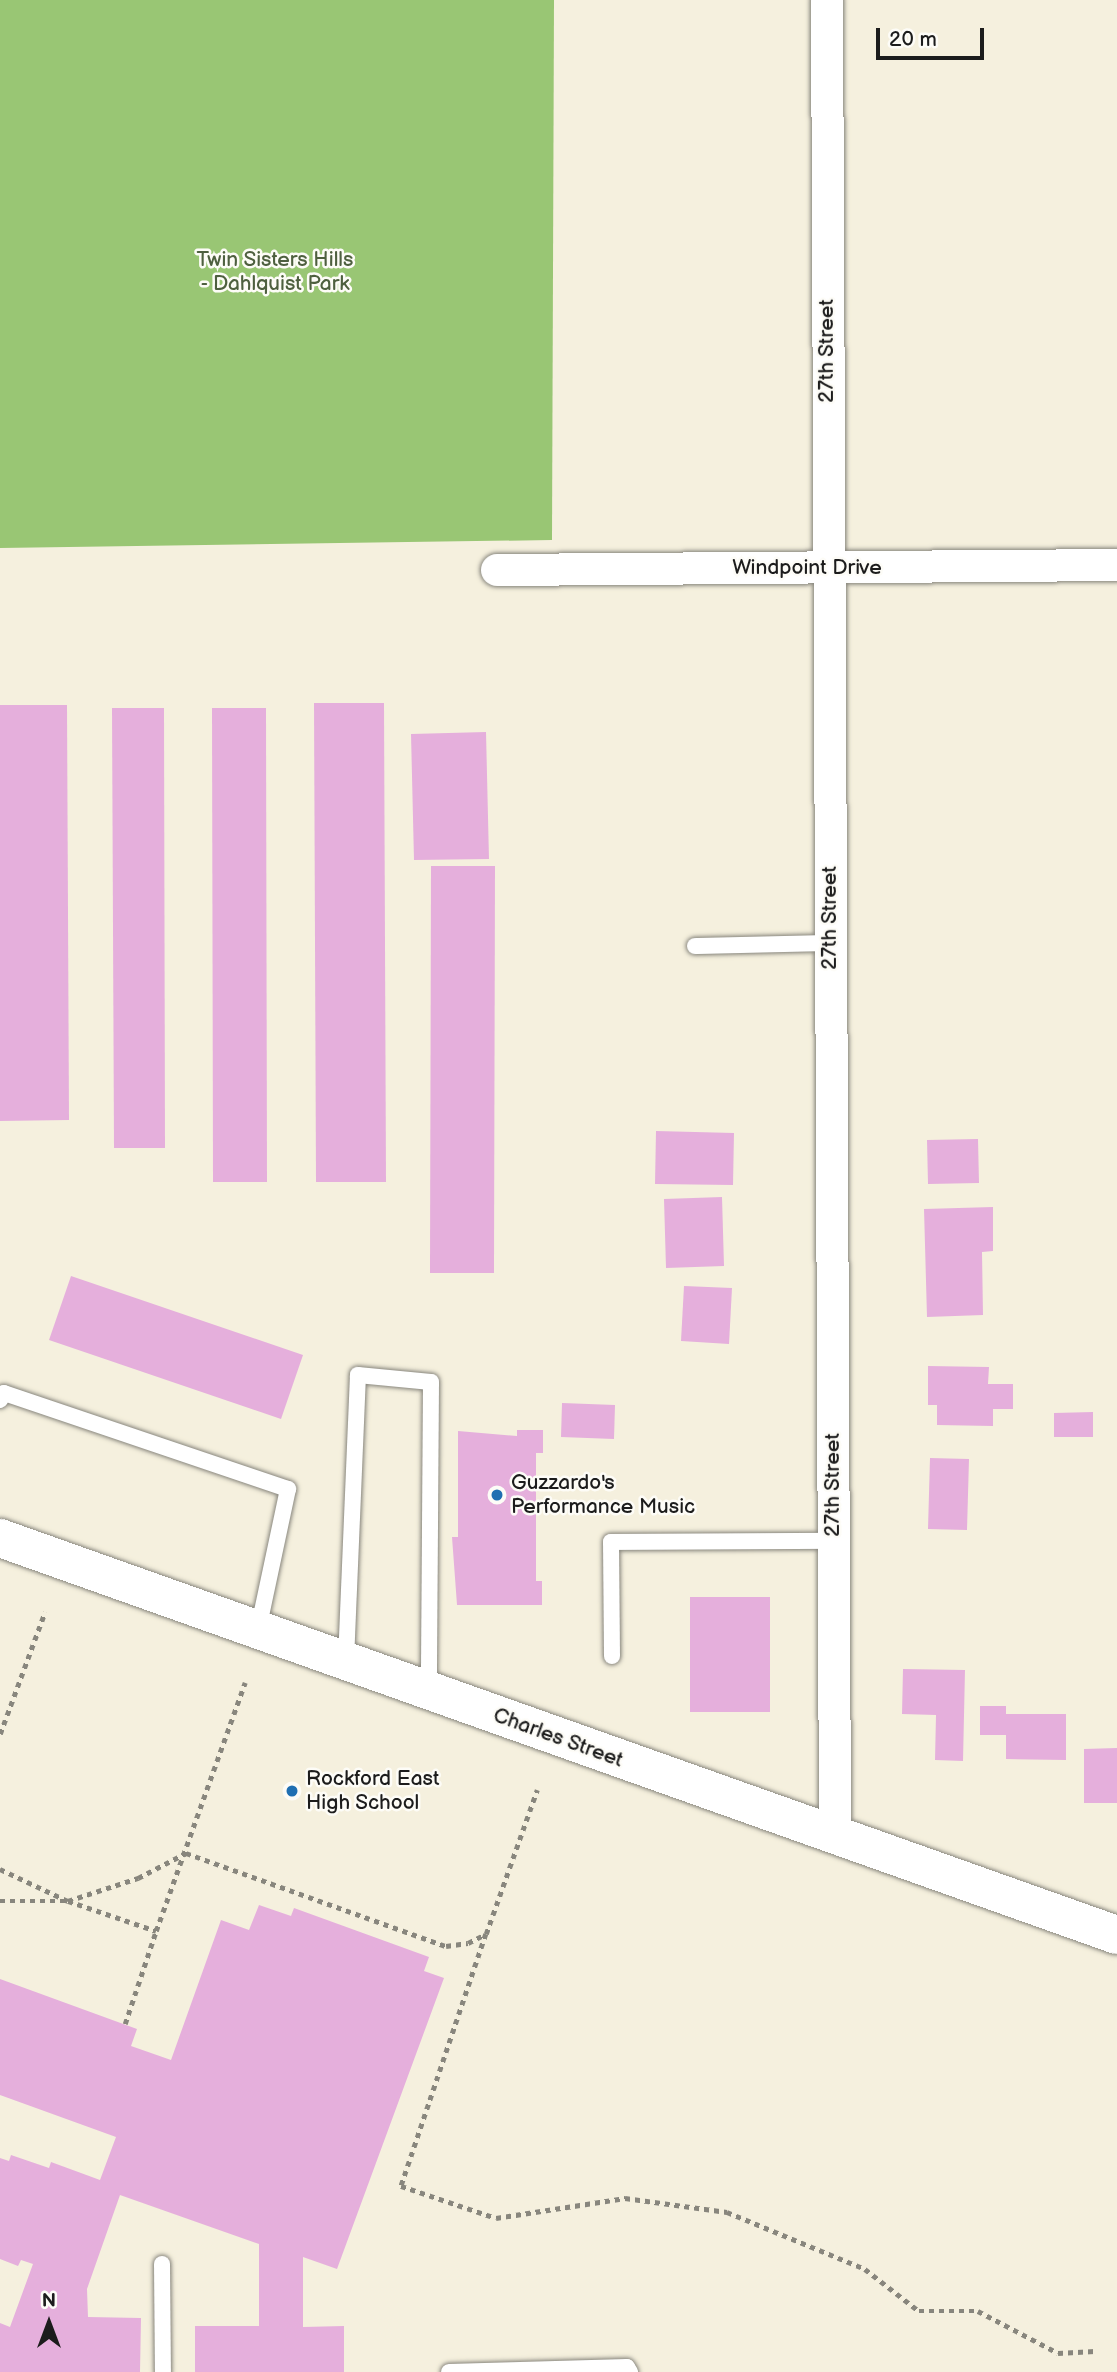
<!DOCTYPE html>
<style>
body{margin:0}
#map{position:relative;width:1117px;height:2372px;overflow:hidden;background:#f5f0de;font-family:"Balsamiq Sans",sans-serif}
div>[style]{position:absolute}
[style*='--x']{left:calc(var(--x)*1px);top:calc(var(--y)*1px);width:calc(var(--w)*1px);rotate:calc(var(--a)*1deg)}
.green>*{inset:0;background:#99c674}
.building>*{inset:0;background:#e5afdc}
.path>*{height:4.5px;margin-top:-2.25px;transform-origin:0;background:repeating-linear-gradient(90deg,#88867d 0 5px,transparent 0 10px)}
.roads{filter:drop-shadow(0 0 2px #88867d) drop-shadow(0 0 2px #88867d)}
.service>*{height:16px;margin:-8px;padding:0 8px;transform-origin:8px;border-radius:8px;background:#fff}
.minor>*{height:32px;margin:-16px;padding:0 16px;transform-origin:16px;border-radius:16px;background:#fff}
.secondary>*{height:38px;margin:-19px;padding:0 19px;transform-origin:19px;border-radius:19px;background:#fff}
.dots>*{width:19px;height:19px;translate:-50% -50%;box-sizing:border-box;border:4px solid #fdfcf7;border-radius:50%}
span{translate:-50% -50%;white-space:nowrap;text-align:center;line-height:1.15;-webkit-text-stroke:5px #fdfcf7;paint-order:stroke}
.park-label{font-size:21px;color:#4e603f}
.street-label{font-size:21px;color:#1c1c1c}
.poi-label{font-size:21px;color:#1c1c1c}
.left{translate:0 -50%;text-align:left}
.north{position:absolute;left:14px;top:2288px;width:70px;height:70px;-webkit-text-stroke:5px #fdfcf7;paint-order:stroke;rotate:0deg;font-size:19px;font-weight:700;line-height:28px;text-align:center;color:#1c1c1c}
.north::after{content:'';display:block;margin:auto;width:24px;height:32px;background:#1c1c1c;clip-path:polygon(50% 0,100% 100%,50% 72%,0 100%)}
.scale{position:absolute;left:876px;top:28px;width:108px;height:32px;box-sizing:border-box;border:4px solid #1c1c1c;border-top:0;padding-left:9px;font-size:21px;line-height:24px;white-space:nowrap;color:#1c1c1c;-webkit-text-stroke:5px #fdfcf7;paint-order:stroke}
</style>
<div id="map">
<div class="green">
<div style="clip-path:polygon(0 0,554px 0,552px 540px,0 548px)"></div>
</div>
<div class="building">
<div style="clip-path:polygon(314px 703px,384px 703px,386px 1182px,316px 1182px)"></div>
<div style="clip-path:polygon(0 705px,67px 705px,69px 1120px,0 1121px)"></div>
<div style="clip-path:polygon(112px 708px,164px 708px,165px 1148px,114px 1148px)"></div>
<div style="clip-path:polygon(212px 708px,266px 708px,267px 1182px,213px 1182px)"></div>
<div style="clip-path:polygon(486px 732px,489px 859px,414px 860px,411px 734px)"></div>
<div style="clip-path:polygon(431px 866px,495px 866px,494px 1273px,430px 1273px)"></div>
<div style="clip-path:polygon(656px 1131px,734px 1133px,733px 1185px,655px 1184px)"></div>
<div style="clip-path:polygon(978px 1139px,979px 1183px,928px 1184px,927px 1140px)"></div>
<div style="clip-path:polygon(722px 1197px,724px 1266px,666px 1268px,664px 1199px)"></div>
<div style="clip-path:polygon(993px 1207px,993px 1251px,982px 1252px,983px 1315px,927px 1317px,924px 1209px)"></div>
<div style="clip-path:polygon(71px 1276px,303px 1355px,281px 1419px,49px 1340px)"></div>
<div style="clip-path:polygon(684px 1286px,732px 1288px,729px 1344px,681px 1341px)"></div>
<div style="clip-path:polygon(928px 1366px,989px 1367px,988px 1384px,1013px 1384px,1013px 1409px,993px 1409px,993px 1426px,937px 1425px,937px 1405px,928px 1405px)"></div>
<div style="clip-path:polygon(562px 1403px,615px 1405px,614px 1439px,561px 1437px)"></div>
<div style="clip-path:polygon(1093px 1412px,1093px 1437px,1054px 1437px,1054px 1413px)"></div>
<div style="clip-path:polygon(517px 1430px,543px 1430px,543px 1453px,536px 1453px,536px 1581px,542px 1581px,542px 1605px,457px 1605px,452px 1537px,458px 1537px,458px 1431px,517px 1436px)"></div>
<div style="clip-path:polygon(930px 1458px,969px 1459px,967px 1530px,928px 1529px)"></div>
<div style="clip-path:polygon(690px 1597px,770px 1597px,770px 1712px,690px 1712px)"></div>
<div style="clip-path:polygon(903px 1669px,965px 1670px,963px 1761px,935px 1760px,936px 1715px,902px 1714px)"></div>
<div style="clip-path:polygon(980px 1706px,1006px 1706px,1006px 1714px,1066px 1714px,1066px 1760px,1006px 1759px,1006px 1735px,980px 1735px)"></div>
<div style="clip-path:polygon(1117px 1748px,1117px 1803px,1084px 1803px,1084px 1749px)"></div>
<div style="clip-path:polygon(259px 1905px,291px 1916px,294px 1908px,429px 1957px,424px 1971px,444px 1978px,337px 2269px,303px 2257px,303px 2327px,344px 2326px,344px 2372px,195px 2372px,195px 2326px,259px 2326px,259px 2244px,120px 2195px,87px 2289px,88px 2317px,141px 2318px,140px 2372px,0 2372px,0 2323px,10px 2327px,33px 2264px,21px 2260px,18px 2266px,0 2259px,0 2158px,9px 2161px,11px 2155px,49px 2168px,51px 2162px,100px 2180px,116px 2137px,0 2095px,0 1979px,137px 2029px,131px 2046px,171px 2060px,221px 1920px,249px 1930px)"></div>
</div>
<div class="path">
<div style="--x:0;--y:1734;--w:130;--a:-69.8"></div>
<div style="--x:0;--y:1869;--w:75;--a:25.2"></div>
<div style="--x:68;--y:1901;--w:93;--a:18.8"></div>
<div style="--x:156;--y:1931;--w:264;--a:-70.3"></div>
<div style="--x:0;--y:1901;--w:68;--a:0"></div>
<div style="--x:68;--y:1901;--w:74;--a:-18.2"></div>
<div style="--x:138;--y:1878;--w:54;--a:-27.5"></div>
<div style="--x:186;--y:1853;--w:276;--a:19.7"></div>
<div style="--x:446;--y:1946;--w:22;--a:-8"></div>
<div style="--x:468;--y:1943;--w:20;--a:-27"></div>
<div style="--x:486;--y:1934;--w:153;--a:-70.5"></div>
<div style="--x:486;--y:1934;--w:266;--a:108.6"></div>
<div style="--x:401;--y:2186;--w:100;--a:18.6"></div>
<div style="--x:496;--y:2218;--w:131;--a:-8.8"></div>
<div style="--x:625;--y:2198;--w:103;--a:7.8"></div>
<div style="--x:727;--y:2212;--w:149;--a:22.4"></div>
<div style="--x:865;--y:2269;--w:68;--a:37.9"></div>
<div style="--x:919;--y:2311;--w:59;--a:0"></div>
<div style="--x:978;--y:2311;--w:90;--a:27.7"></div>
<div style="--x:1058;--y:2353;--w:37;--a:-3"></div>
<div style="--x:125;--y:2024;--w:98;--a:-71.6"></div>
</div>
<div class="roads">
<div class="service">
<div style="--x:695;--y:946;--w:135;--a:-1.3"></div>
<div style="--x:0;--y:1400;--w:8;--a:-60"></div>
<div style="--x:4;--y:1393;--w:300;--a:18.7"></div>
<div style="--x:288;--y:1489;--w:144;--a:102"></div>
<div style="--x:612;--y:1656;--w:114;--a:-90.5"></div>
<div style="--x:611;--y:1542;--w:223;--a:-0.3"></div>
<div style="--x:346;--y:1661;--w:286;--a:-87.6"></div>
<div style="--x:358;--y:1375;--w:73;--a:5.5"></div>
<div style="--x:431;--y:1382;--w:308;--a:90.4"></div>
<div style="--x:162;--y:2264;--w:108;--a:89.5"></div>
<div style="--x:449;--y:2372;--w:178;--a:-1.6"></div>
<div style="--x:627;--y:2367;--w:6;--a:59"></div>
</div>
<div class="minor">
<div style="--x:827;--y:0;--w:1836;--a:89.75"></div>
<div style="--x:497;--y:570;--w:620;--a:-0.46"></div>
</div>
<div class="secondary">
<div style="--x:0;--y:1538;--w:1185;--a:19.57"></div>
</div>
</div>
<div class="dots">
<div style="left:497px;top:1495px;background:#1f6fb2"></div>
<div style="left:292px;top:1791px;background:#1f6fb2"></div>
</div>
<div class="park-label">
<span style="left:275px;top:272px">Twin Sisters Hills<br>- Dahlquist Park</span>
</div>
<div class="street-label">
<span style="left:827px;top:351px;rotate:-90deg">27th Street</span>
<span style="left:807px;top:568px">Windpoint Drive</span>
<span style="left:830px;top:918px;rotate:-90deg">27th Street</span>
<span style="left:833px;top:1485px;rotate:-90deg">27th Street</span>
<span style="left:558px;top:1738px;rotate:20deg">Charles Street</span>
</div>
<div class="poi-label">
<span class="left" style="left:511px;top:1495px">Guzzardo's<br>Performance Music</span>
<span class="left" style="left:306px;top:1791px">Rockford East<br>High School</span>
</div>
<div class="north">N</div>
<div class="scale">20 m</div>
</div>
